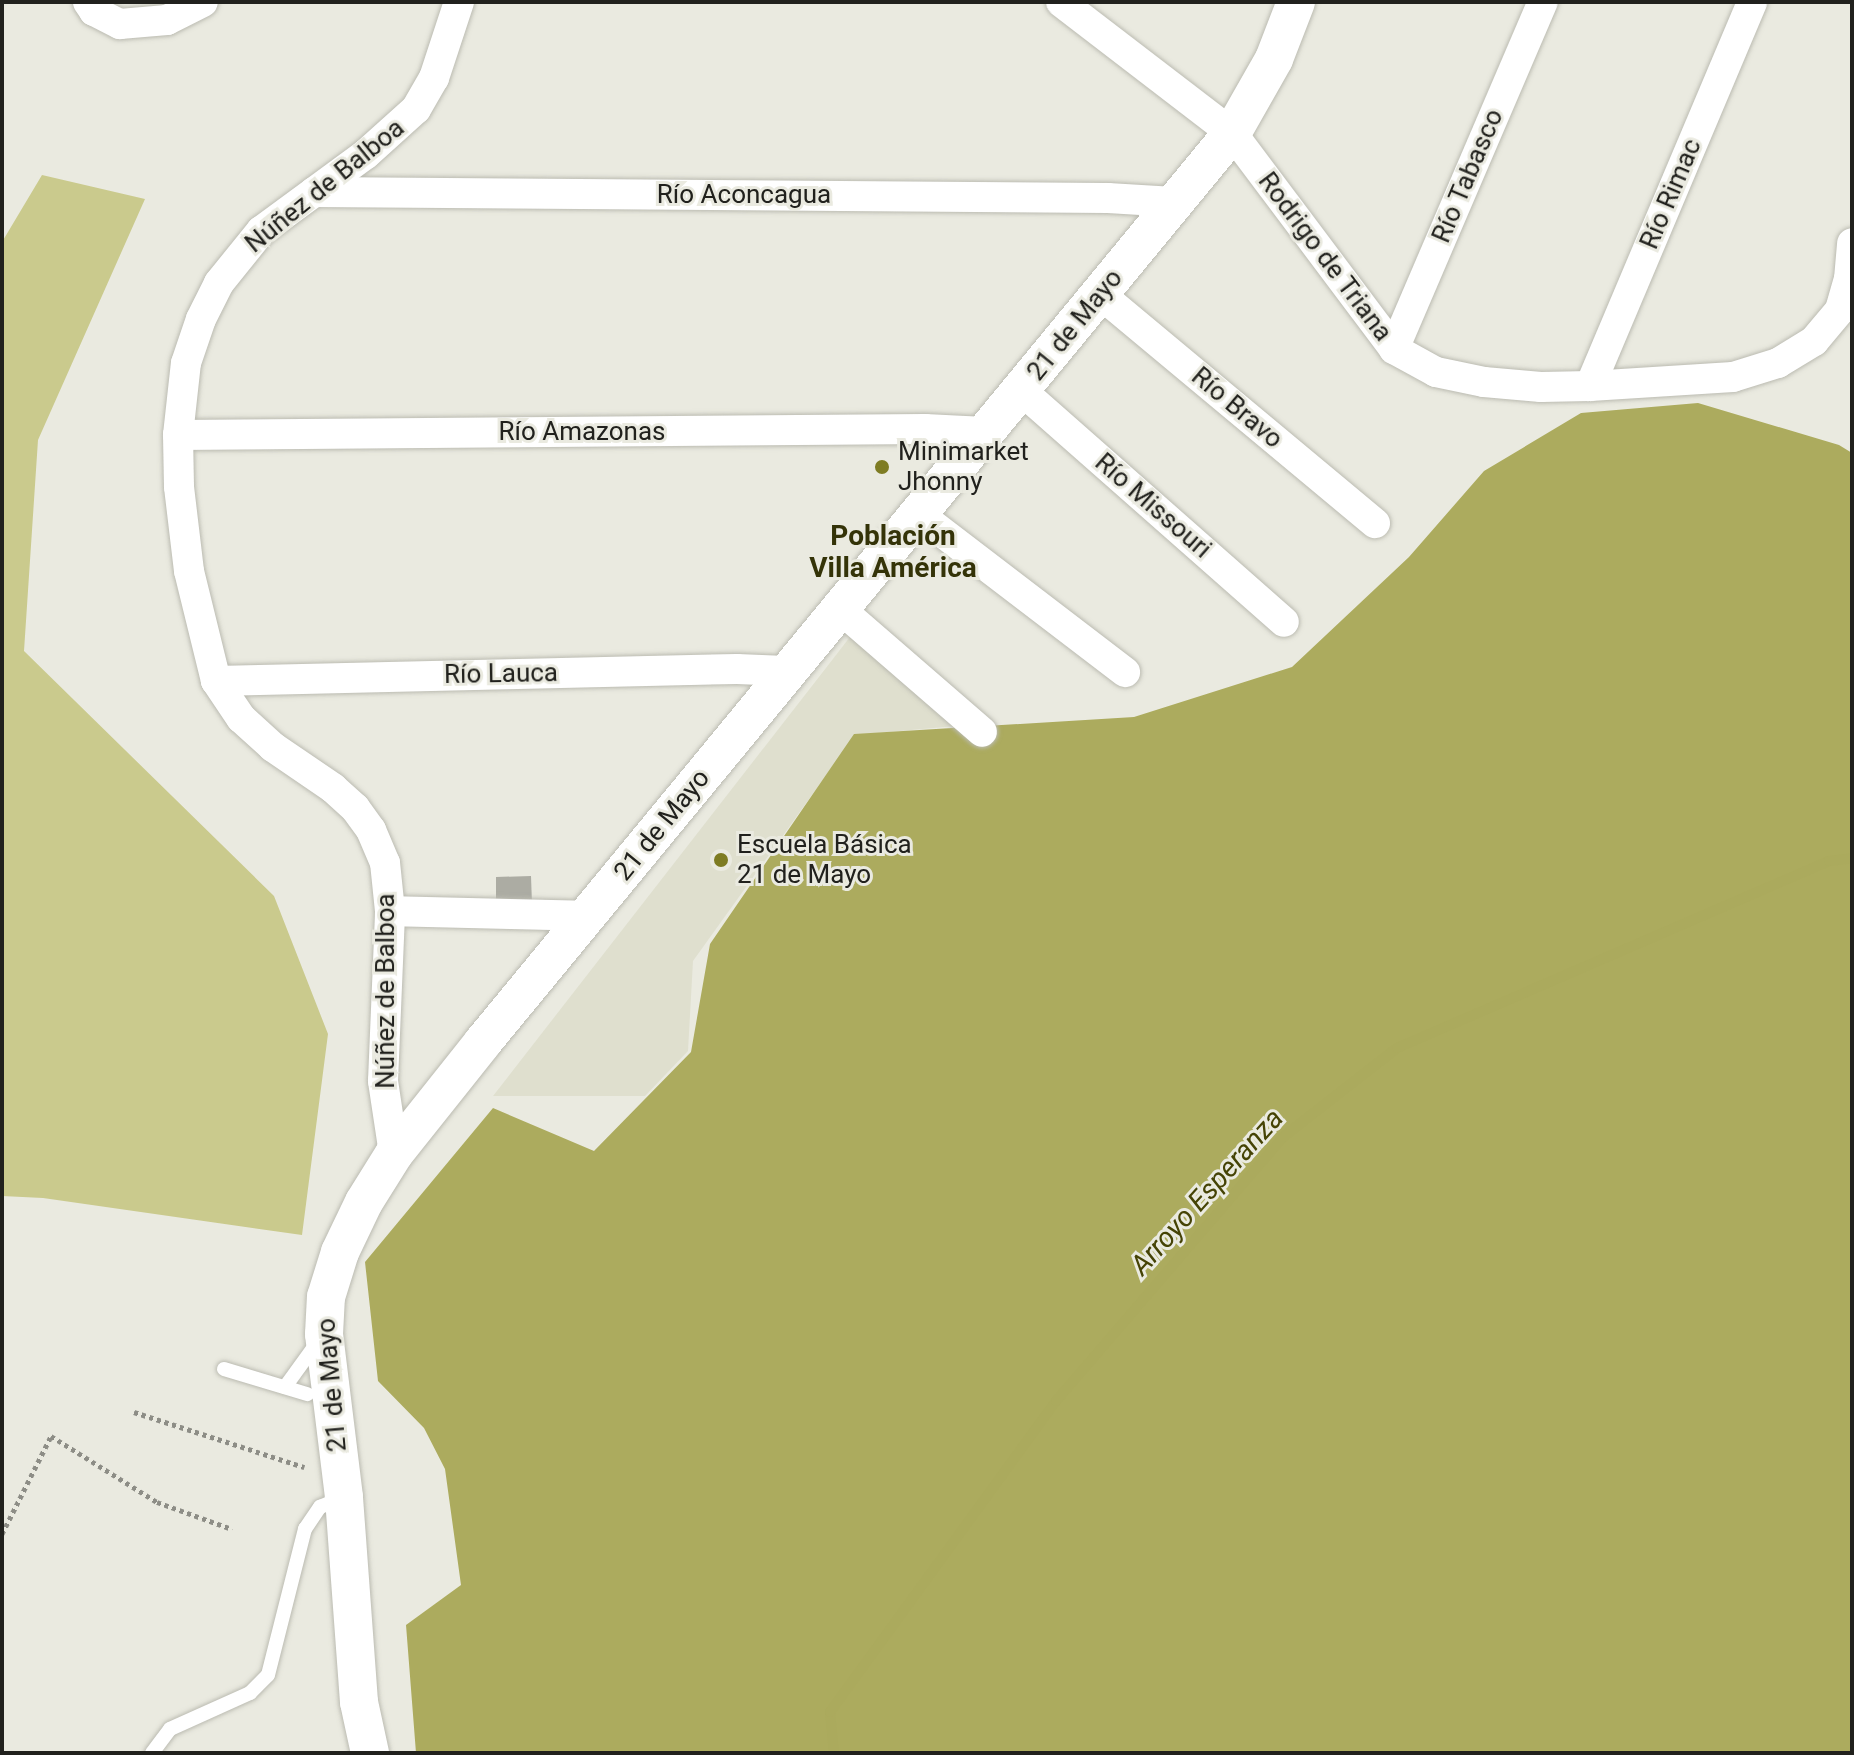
<!DOCTYPE html>
<meta charset="utf-8">
<style>
body{margin:0}
#map{position:relative;width:1854px;height:1755px;overflow:hidden;background:#eaeae0;font-family:Roboto,sans-serif}
div>[style]{position:absolute}
[style*='--x']{left:calc(var(--x)*1px);top:calc(var(--y)*1px);width:calc(var(--w)*1px);rotate:calc(var(--a)*1deg)}
.built>*{inset:0;background:#dfdfce}
.green>*{inset:0;background:#caca8d}
.forest>*{inset:0;background:#acab5e}
.stream>*{height:10px;margin:-5px;padding:0 5px;transform-origin:5px;border-radius:5px;background:#abaa5d}
.building>*{inset:0;background:#acaca3}
.path>*{height:5px;margin-top:-2.5px;transform-origin:0;background:repeating-linear-gradient(90deg,#8d8d86 0 4px,transparent 0 8px)}
.roads{filter:drop-shadow(0 0 2px #bbbbb1) drop-shadow(0 0 2px #bbbbb1)}
.service>*{height:14px;margin:-7px;padding:0 7px;transform-origin:7px;border-radius:7px;background:#fff}
.minor>*{height:30px;margin:-15px;padding:0 15px;transform-origin:15px;border-radius:15px;background:#fff}
.tertiary>*{height:38px;margin:-19px;padding:0 19px;transform-origin:19px;border-radius:19px;background:#fff}
.dots>*{width:22px;height:22px;translate:-50% -50%;box-sizing:border-box;border:4px solid #eaeae0;border-radius:50%}
span{translate:-50% -50%;white-space:nowrap;text-align:center;line-height:1.15;-webkit-text-stroke:6px #eaeae0;paint-order:stroke}
.street-label{font-size:26px;color:#21211d}
.poi-label{font-size:26px;color:#21211d}
.left{translate:0 -50%;text-align:left}
.neighbourhood-label{font-size:28px;color:#343308;font-weight:700}
.water-label{font-size:28px;color:#454305;font-style:italic}
.frame{position:absolute;inset:0;border:4px solid #21211d;pointer-events:none}
</style>
<div id="map">
<div class="built">
<div style="clip-path:polygon(850px 637px,967px 725px,855px 735px,693px 961px,688px 1051px,645px 1096px,493px 1096px)"></div>
</div>
<div class="green">
<div style="clip-path:polygon(42px 175px,145px 199px,38px 440px,24px 651px,274px 896px,328px 1034px,302px 1235px,43px 1198px,2px 1196px,2px 242px)"></div>
</div>
<div class="forest">
<div style="clip-path:polygon(1698px 403px,1839px 445px,1852px 453px,1852px 1753px,416px 1753px,406px 1625px,461px 1585px,445px 1469px,424px 1428px,378px 1381px,365px 1262px,493px 1108px,594px 1151px,691px 1052px,710px 944px,854px 734px,1134px 717px,1292px 667px,1409px 557px,1484px 471px,1581px 413px)"></div>
</div>
<div class="stream">
<div style="--x:834;--y:1753;--w:41;--a:-95.6"></div>
<div style="--x:830;--y:1712;--w:384;--a:-54"></div>
<div style="--x:1056;--y:1401;--w:348;--a:-49.3"></div>
<div style="--x:1283;--y:1137;--w:145;--a:-38"></div>
<div style="--x:1397;--y:1048;--w:471;--a:-23.4"></div>
<div style="--x:1829;--y:861;--w:23;--a:-7"></div>
</div>
<div class="building">
<div style="clip-path:polygon(531px 876px,532px 904px,496px 905px,496px 877px)"></div>
</div>
<div class="path">
<div style="--x:134;--y:1412;--w:179;--a:17.9"></div>
<div style="--x:2;--y:1534;--w:110;--a:-63.4"></div>
<div style="--x:51;--y:1436;--w:125;--a:31.9"></div>
<div style="--x:157;--y:1502;--w:80;--a:19.8"></div>
<div style="--x:2;--y:1751;--w:1;--a:0"></div>
</div>
<div class="roads">
<div class="service">
<div style="--x:224;--y:1369;--w:87;--a:16.8"></div>
<div style="--x:285;--y:1387;--w:58;--a:-54.1"></div>
<div style="--x:152;--y:1753;--w:30;--a:-53"></div>
<div style="--x:170;--y:1729;--w:88;--a:-24.2"></div>
<div style="--x:250;--y:1693;--w:25;--a:-45"></div>
<div style="--x:268;--y:1675;--w:151;--a:-75.8"></div>
<div style="--x:305;--y:1529;--w:27;--a:-56"></div>
<div style="--x:320;--y:1507;--w:23;--a:-23"></div>
</div>
<div class="minor">
<div style="--x:88;--y:2;--w:11;--a:56"></div>
<div style="--x:94;--y:11;--w:29;--a:27"></div>
<div style="--x:120;--y:24;--w:47;--a:-4.9"></div>
<div style="--x:167;--y:20;--w:40;--a:-26.6"></div>
<div style="--x:1061;--y:2;--w:215;--a:37.5"></div>
<div style="--x:1232;--y:133;--w:270;--a:53.1"></div>
<div style="--x:1394;--y:349;--w:48;--a:28.7"></div>
<div style="--x:1436;--y:372;--w:49;--a:11.8"></div>
<div style="--x:1484;--y:382;--w:57;--a:5"></div>
<div style="--x:1541;--y:387;--w:49;--a:-1.2"></div>
<div style="--x:1590;--y:386;--w:143;--a:-3.6"></div>
<div style="--x:1733;--y:377;--w:47;--a:-17.3"></div>
<div style="--x:1778;--y:363;--w:42;--a:-31.4"></div>
<div style="--x:1814;--y:341;--w:40;--a:-50"></div>
<div style="--x:1840;--y:310;--w:32;--a:-74"></div>
<div style="--x:1849;--y:279;--w:36;--a:-85"></div>
<div style="--x:314;--y:192;--w:794;--a:0.43"></div>
<div style="--x:1108;--y:198;--w:66;--a:3.5"></div>
<div style="--x:1100;--y:294;--w:358;--a:39.8"></div>
<div style="--x:1394;--y:349;--w:378;--a:-66.8"></div>
<div style="--x:1590;--y:386;--w:417;--a:-67.1"></div>
<div style="--x:1022;--y:391;--w:349;--a:41.4"></div>
<div style="--x:178;--y:435;--w:747;--a:-0.46"></div>
<div style="--x:925;--y:429;--w:60;--a:2.9"></div>
<div style="--x:917;--y:513;--w:262;--a:37.4"></div>
<div style="--x:839;--y:608;--w:189;--a:40.9"></div>
<div style="--x:216;--y:681;--w:521;--a:-1.32"></div>
<div style="--x:737;--y:669;--w:49;--a:2.3"></div>
<div style="--x:390;--y:911;--w:199;--a:1.4"></div>
<div style="--x:394;--y:1154;--w:74;--a:-98.6"></div>
<div style="--x:383;--y:1081;--w:170;--a:-87.6"></div>
<div style="--x:390;--y:911;--w:48;--a:-95.9"></div>
<div style="--x:385;--y:863;--w:36;--a:-113"></div>
<div style="--x:371;--y:830;--w:27;--a:-126"></div>
<div style="--x:355;--y:808;--w:30;--a:-138"></div>
<div style="--x:333;--y:788;--w:73;--a:-145.7"></div>
<div style="--x:273;--y:747;--w:43;--a:-137.8"></div>
<div style="--x:241;--y:718;--w:45;--a:-124"></div>
<div style="--x:216;--y:681;--w:113;--a:-103.8"></div>
<div style="--x:189;--y:571;--w:85;--a:-96.8"></div>
<div style="--x:179;--y:487;--w:52;--a:-91.1"></div>
<div style="--x:178;--y:435;--w:72;--a:-83.7"></div>
<div style="--x:186;--y:363;--w:46;--a:-71.2"></div>
<div style="--x:201;--y:319;--w:40;--a:-63.4"></div>
<div style="--x:219;--y:283;--w:67;--a:-51.1"></div>
<div style="--x:261;--y:231;--w:130;--a:-36.3"></div>
<div style="--x:366;--y:154;--w:67;--a:-42"></div>
<div style="--x:416;--y:109;--w:36;--a:-60"></div>
<div style="--x:434;--y:78;--w:80;--a:-71.8"></div>
</div>
<div class="tertiary">
<div style="--x:370;--y:1753;--w:52;--a:-102.2"></div>
<div style="--x:359;--y:1702;--w:206;--a:-94.2"></div>
<div style="--x:344;--y:1497;--w:164;--a:-97"></div>
<div style="--x:324;--y:1334;--w:37;--a:-87"></div>
<div style="--x:326;--y:1297;--w:47;--a:-72.7"></div>
<div style="--x:340;--y:1252;--w:55;--a:-64.4"></div>
<div style="--x:364;--y:1202;--w:57;--a:-58"></div>
<div style="--x:394;--y:1154;--w:143;--a:-51.5"></div>
<div style="--x:483;--y:1042;--w:1178;--a:-50.51"></div>
<div style="--x:1232;--y:133;--w:85;--a:-60.4"></div>
<div style="--x:1274;--y:59;--w:61;--a:-68.9"></div>
</div>
</div>
<div class="dots">
<div style="left:882px;top:467px;background:#7e7c23"></div>
<div style="left:721px;top:860px;background:#7e7c23"></div>
</div>
<div class="street-label">
<span style="left:1468px;top:176px;rotate:-67deg">Río Tabasco</span>
<span style="left:325px;top:186px;rotate:-39deg">Núñez de Balboa</span>
<span style="left:1671px;top:194px;rotate:-67deg">Río Rimac</span>
<span style="left:744px;top:195px">Río Aconcagua</span>
<span style="left:1325px;top:257px;rotate:53deg">Rodrigo de Triana</span>
<span style="left:1075px;top:325px;rotate:-51deg">21 de Mayo</span>
<span style="left:1237px;top:408px;rotate:40deg">Río Bravo</span>
<span style="left:582px;top:432px">Río Amazonas</span>
<span style="left:1153px;top:506px;rotate:41deg">Río Missouri</span>
<span style="left:501px;top:674px;rotate:-1deg">Río Lauca</span>
<span style="left:662px;top:825px;rotate:-51deg">21 de Mayo</span>
<span style="left:386px;top:991px;rotate:-90deg">Núñez de Balboa</span>
<span style="left:332px;top:1385px;rotate:-95deg">21 de Mayo</span>
</div>
<div class="poi-label">
<span class="left" style="left:898px;top:467px">Minimarket<br>Jhonny</span>
<span class="left" style="left:737px;top:860px">Escuela Básica<br>21 de Mayo</span>
</div>
<div class="neighbourhood-label">
<span style="left:893px;top:552px">Población<br>Villa América</span>
</div>
<div class="water-label">
<span style="left:1207px;top:1192px;rotate:-48deg">Arroyo Esperanza</span>
</div>
<div class="frame"></div>
</div>
